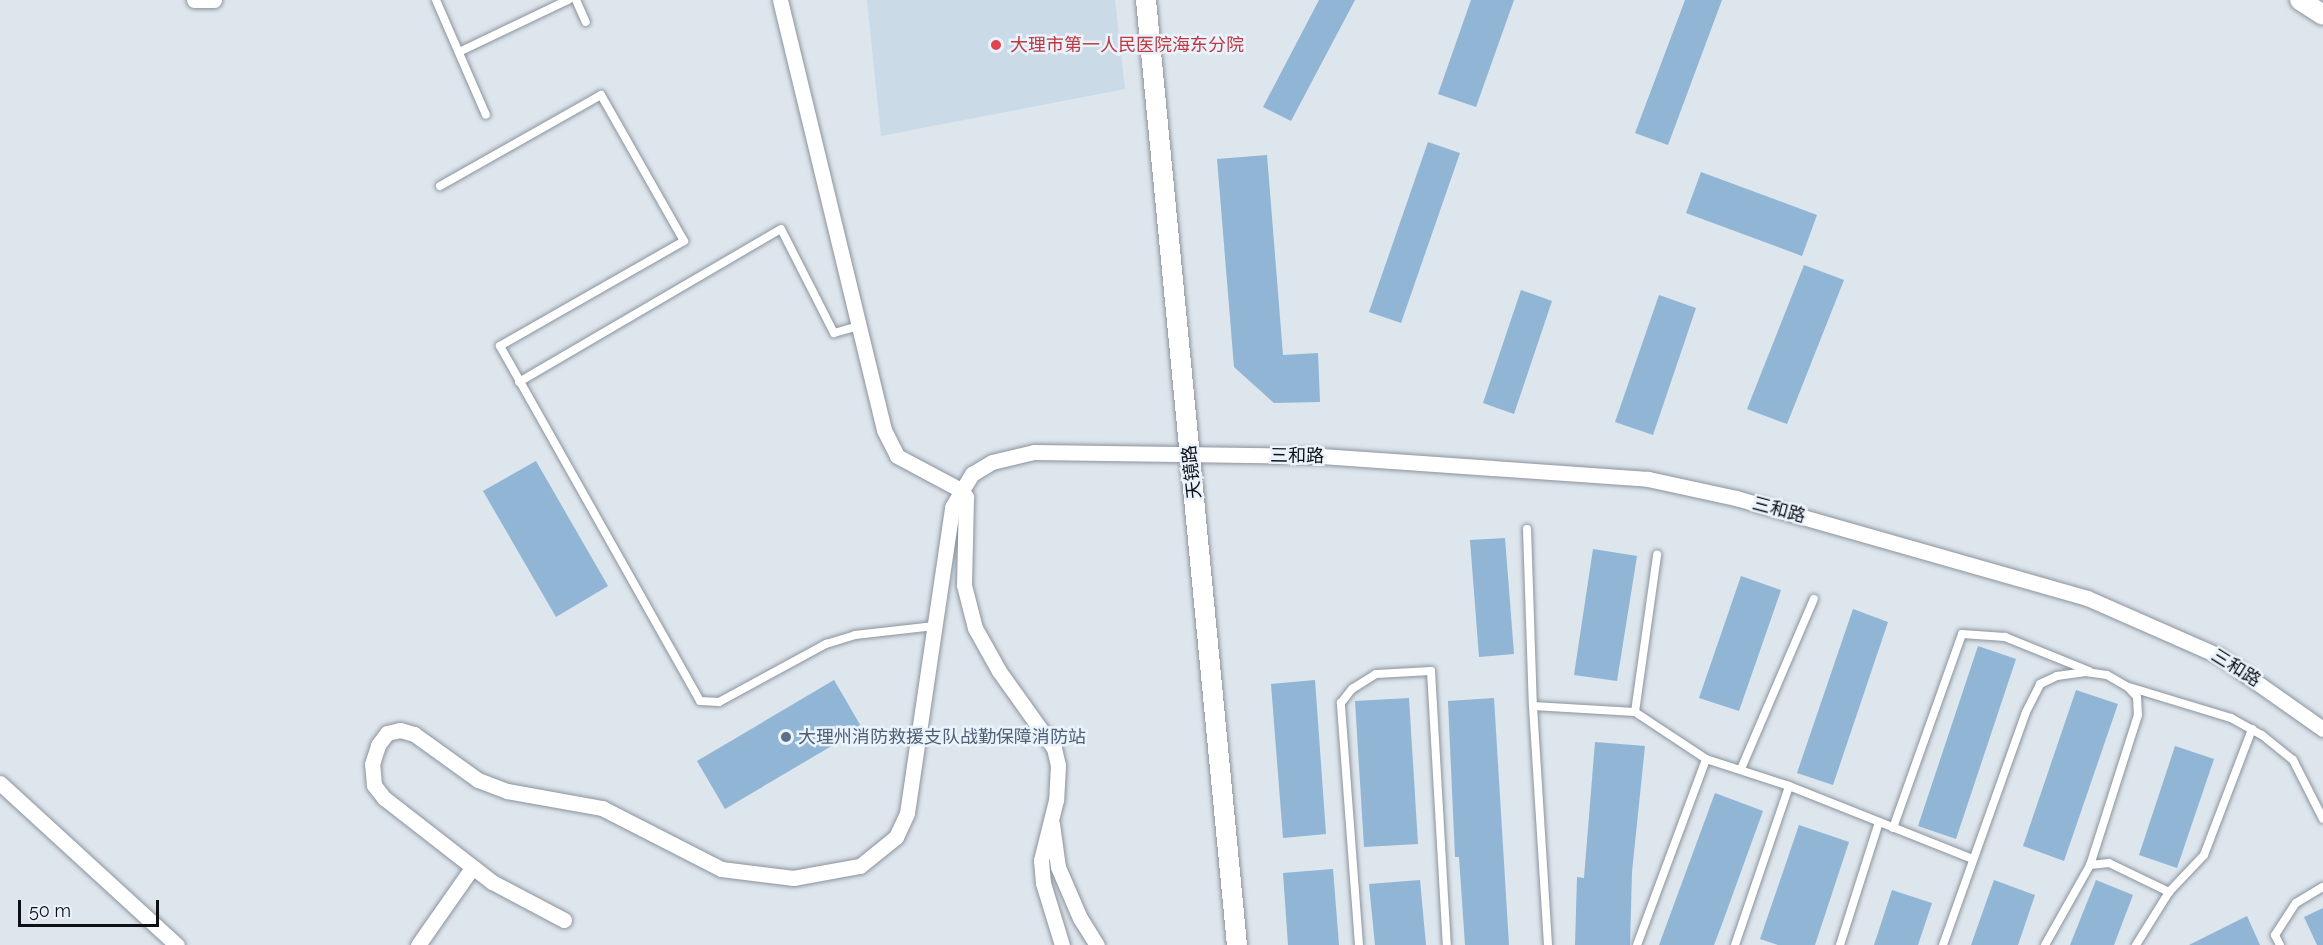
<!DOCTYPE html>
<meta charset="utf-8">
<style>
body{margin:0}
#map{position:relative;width:2323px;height:945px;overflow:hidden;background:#dde5ed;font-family:Raleway,"Noto Sans SC",sans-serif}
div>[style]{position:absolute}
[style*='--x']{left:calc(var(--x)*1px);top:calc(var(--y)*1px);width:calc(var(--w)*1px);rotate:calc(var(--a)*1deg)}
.built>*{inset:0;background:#cbdae7}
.building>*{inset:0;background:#90b5d5}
.roads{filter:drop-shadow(0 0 2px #8b939b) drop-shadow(0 0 2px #8b939b)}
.service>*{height:8px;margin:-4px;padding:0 4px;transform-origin:4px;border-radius:4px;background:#fff}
.minor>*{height:15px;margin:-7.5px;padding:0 7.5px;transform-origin:7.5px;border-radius:7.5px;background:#fff}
.tertiary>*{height:20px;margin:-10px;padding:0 10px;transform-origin:10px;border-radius:10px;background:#fff}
.dots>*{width:16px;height:16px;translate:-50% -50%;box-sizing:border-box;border:3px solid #eaf3fb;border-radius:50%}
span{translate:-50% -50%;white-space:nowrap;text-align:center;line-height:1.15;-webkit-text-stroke:5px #eaf3fb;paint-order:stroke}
.health-label{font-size:18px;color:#be3a42}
.left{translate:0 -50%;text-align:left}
.street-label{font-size:18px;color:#0e1114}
.service-label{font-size:18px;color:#4e5e75}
.scale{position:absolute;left:18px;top:900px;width:141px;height:27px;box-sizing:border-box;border:3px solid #0e1114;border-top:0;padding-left:8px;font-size:18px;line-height:21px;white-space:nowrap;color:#0e1114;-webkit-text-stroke:4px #eaf3fb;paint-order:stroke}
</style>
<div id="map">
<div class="built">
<div style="clip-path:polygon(867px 0,1115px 0,1125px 89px,881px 136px)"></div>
</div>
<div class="building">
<div style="clip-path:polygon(1319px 0,1355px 0,1291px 121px,1263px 107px)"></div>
<div style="clip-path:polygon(1471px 0,1514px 0,1476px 107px,1438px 94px)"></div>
<div style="clip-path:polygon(1685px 0,1722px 0,1668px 145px,1635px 133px)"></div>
<div style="clip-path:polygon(1428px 142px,1460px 153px,1401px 323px,1369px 312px)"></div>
<div style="clip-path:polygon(1267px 155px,1283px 355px,1318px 353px,1320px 402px,1274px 403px,1234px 367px,1217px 159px)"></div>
<div style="clip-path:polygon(1701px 172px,1817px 215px,1802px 256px,1686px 213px)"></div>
<div style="clip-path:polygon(1804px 265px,1844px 280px,1787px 424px,1747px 409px)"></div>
<div style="clip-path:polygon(1521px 290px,1552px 301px,1514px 414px,1483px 403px)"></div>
<div style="clip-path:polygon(1659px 295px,1696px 308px,1653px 435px,1615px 422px)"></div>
<div style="clip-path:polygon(536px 461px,608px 586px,556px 617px,483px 491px)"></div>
<div style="clip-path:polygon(1505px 538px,1514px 654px,1479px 657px,1470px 540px)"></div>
<div style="clip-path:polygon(1593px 549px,1637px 556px,1617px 681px,1574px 675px)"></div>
<div style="clip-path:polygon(1741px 576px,1781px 590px,1739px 711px,1699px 698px)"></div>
<div style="clip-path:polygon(1853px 609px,1888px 622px,1833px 785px,1797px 773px)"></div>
<div style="clip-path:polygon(1978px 646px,2016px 659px,1956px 839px,1918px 826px)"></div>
<div style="clip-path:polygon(834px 680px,862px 728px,725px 809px,697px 761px)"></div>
<div style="clip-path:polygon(1315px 680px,1326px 834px,1283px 838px,1271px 684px)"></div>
<div style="clip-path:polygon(2076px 690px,2118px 704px,2064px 861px,2023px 846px)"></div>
<div style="clip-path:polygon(1409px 698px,1418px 844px,1364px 847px,1355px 701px)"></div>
<div style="clip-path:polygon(1494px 698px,1509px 945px,1465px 945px,1459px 857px,1455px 857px,1448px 701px)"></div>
<div style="clip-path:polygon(1595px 742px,1645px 746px,1632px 872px,1630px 945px,1575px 945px,1577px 877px,1584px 878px)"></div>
<div style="clip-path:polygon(2175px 746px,2214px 759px,2177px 868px,2139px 855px)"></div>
<div style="clip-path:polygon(1715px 793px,1763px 811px,1722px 924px,1714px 945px,1659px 945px)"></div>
<div style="clip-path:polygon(1799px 825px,1849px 842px,1815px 945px,1778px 945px,1760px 939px)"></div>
<div style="clip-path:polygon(1333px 869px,1339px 945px,1288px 945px,1283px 873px)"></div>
<div style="clip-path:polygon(1420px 880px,1426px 945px,1375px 945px,1369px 884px)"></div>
<div style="clip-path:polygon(1994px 880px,2035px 895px,2018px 945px,1971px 945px)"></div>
<div style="clip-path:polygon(2096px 880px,2133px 895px,2114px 945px,2070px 945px)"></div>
<div style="clip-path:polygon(1892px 890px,1932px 903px,1918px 945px,1874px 945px)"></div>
<div style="clip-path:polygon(2323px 908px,2323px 945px,2317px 945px,2304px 917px)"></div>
<div style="clip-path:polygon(2247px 916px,2260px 945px,2189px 945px)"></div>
</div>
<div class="roads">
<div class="service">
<div style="--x:436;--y:0;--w:125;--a:66.5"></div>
<div style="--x:576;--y:0;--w:24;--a:66"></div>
<div style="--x:459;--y:52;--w:121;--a:-25.5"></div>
<div style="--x:440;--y:186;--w:185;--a:-29.5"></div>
<div style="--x:601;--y:95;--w:168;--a:60.4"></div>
<div style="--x:684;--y:241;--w:212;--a:150.3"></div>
<div style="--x:500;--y:346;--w:407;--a:60.6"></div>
<div style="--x:700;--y:701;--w:19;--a:3"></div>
<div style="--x:719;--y:702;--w:122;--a:-28.5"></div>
<div style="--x:826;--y:644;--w:30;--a:-17"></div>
<div style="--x:855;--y:635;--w:80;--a:-6.5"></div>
<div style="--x:519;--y:382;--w:303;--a:-30.3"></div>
<div style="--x:781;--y:229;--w:117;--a:63"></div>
<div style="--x:834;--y:333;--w:26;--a:-16"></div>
<div style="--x:1527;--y:529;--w:177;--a:88.1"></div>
<div style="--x:2129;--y:687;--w:107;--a:16.9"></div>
<div style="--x:2231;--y:718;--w:35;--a:29"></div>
<div style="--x:2262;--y:735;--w:40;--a:39"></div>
<div style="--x:2293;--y:760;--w:66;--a:63"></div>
<div style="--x:1635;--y:712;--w:159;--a:-82"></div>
<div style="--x:1741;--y:769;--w:185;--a:-66.8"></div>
<div style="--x:1893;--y:828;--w:206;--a:-70.4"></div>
<div style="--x:1962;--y:634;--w:43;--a:4"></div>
<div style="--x:2005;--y:637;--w:91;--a:22"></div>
<div style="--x:1359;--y:945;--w:243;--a:-94.3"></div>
<div style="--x:1341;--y:703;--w:18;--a:-52"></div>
<div style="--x:1352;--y:689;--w:28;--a:-32"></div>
<div style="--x:1376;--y:674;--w:55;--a:-3.1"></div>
<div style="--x:1431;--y:671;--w:274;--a:86.7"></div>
<div style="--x:1548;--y:945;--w:239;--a:-93.6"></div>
<div style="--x:1533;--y:706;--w:102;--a:3.4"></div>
<div style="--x:1635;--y:712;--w:85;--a:33.5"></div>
<div style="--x:1706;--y:759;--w:87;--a:18"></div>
<div style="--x:1789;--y:786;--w:197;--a:21.7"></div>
<div style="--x:1637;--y:945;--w:198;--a:-69.6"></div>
<div style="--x:1735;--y:945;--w:168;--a:-71.2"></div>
<div style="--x:1840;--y:945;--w:129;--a:-72.4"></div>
<div style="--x:1943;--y:945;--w:247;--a:-70.4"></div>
<div style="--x:2026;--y:712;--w:31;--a:-63"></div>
<div style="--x:2040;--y:684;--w:19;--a:-25"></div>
<div style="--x:2057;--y:676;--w:29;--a:-8"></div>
<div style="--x:2086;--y:672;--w:21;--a:8"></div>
<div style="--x:2107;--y:675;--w:24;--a:30"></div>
<div style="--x:2128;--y:687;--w:13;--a:48"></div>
<div style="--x:2137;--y:697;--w:18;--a:87"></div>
<div style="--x:2138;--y:715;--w:157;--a:107.7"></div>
<div style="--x:2045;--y:945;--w:92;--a:-60.6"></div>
<div style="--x:2090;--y:865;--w:19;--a:-6"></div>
<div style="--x:2109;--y:863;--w:67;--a:25.8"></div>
<div style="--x:2136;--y:945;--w:62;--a:-58.1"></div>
<div style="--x:2169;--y:892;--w:51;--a:-46.6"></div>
<div style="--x:2204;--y:855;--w:135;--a:-69.1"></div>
<div style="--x:2280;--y:945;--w:11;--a:-117"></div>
<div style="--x:2275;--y:935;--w:38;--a:-57"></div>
<div style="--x:2296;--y:903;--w:31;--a:-31"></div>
</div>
<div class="minor">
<div style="--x:194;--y:0;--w:20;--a:0"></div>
<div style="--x:780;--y:0;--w:442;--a:76.4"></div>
<div style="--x:884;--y:430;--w:29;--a:63"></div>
<div style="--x:897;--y:456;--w:72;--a:28"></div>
<div style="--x:961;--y:490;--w:9;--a:54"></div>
<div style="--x:966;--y:497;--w:88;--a:91.3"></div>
<div style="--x:964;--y:585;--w:44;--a:75.7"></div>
<div style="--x:975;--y:628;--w:49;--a:60.8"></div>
<div style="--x:999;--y:671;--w:95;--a:54.5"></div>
<div style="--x:1054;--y:748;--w:17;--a:77"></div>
<div style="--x:1058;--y:765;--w:35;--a:93"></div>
<div style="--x:1056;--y:800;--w:62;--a:104"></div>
<div style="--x:1041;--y:860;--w:23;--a:85"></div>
<div style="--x:1043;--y:883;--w:65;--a:73"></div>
<div style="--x:0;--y:783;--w:240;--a:42.5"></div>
<div style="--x:1052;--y:824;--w:43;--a:82.1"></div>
<div style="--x:1058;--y:867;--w:56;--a:66.7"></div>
<div style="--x:1080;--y:918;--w:32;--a:58"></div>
<div style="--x:564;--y:920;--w:81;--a:-152.2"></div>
<div style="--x:492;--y:882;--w:137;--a:-142.1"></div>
<div style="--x:384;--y:798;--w:16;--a:-128"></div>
<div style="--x:374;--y:785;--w:21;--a:-95"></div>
<div style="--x:372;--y:764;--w:20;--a:-72"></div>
<div style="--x:378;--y:745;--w:15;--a:-53"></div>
<div style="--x:387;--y:733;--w:13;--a:-13"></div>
<div style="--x:400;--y:730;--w:15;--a:16"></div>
<div style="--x:414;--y:734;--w:79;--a:35.7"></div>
<div style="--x:478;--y:780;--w:31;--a:21"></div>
<div style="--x:507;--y:791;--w:97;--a:10.1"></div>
<div style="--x:602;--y:808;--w:134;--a:27.1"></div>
<div style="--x:721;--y:869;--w:73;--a:7.1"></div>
<div style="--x:793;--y:878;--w:68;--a:-10.2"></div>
<div style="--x:860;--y:866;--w:46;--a:-38.9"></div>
<div style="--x:896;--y:837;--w:26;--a:-65"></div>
<div style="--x:907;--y:813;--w:309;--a:-81.6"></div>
<div style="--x:952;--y:507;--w:39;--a:-59"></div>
<div style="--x:972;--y:474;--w:23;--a:-31"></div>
<div style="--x:992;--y:462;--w:43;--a:-13.4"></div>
<div style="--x:1034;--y:452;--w:287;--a:0.8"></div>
<div style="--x:1321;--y:456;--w:328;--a:4"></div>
<div style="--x:1648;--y:479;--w:90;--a:12.2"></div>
<div style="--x:1736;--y:498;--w:365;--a:15.9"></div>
<div style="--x:2087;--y:598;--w:144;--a:23.7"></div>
<div style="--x:2219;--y:656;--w:127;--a:35.1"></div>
<div style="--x:418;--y:945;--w:94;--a:-55"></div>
</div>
<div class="tertiary">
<div style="--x:1146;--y:0;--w:949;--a:84.5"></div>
<div style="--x:2300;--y:0;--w:27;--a:33"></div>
</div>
</div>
<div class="dots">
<div style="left:996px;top:45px;background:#e0444e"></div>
<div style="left:786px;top:737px;background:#5c6f8a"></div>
</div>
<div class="health-label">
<span class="left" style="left:1010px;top:45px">大理市第一人民医院海东分院</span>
</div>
<div class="street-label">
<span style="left:1297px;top:456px;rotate:1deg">三和路</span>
<span style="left:1192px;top:472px;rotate:-96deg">天镜路</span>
<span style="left:1779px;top:510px;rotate:15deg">三和路</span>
<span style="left:2236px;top:668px;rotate:32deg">三和路</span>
</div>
<div class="service-label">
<span class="left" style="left:798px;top:737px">大理州消防救援支队战勤保障消防站</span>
</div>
<div class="scale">50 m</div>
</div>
